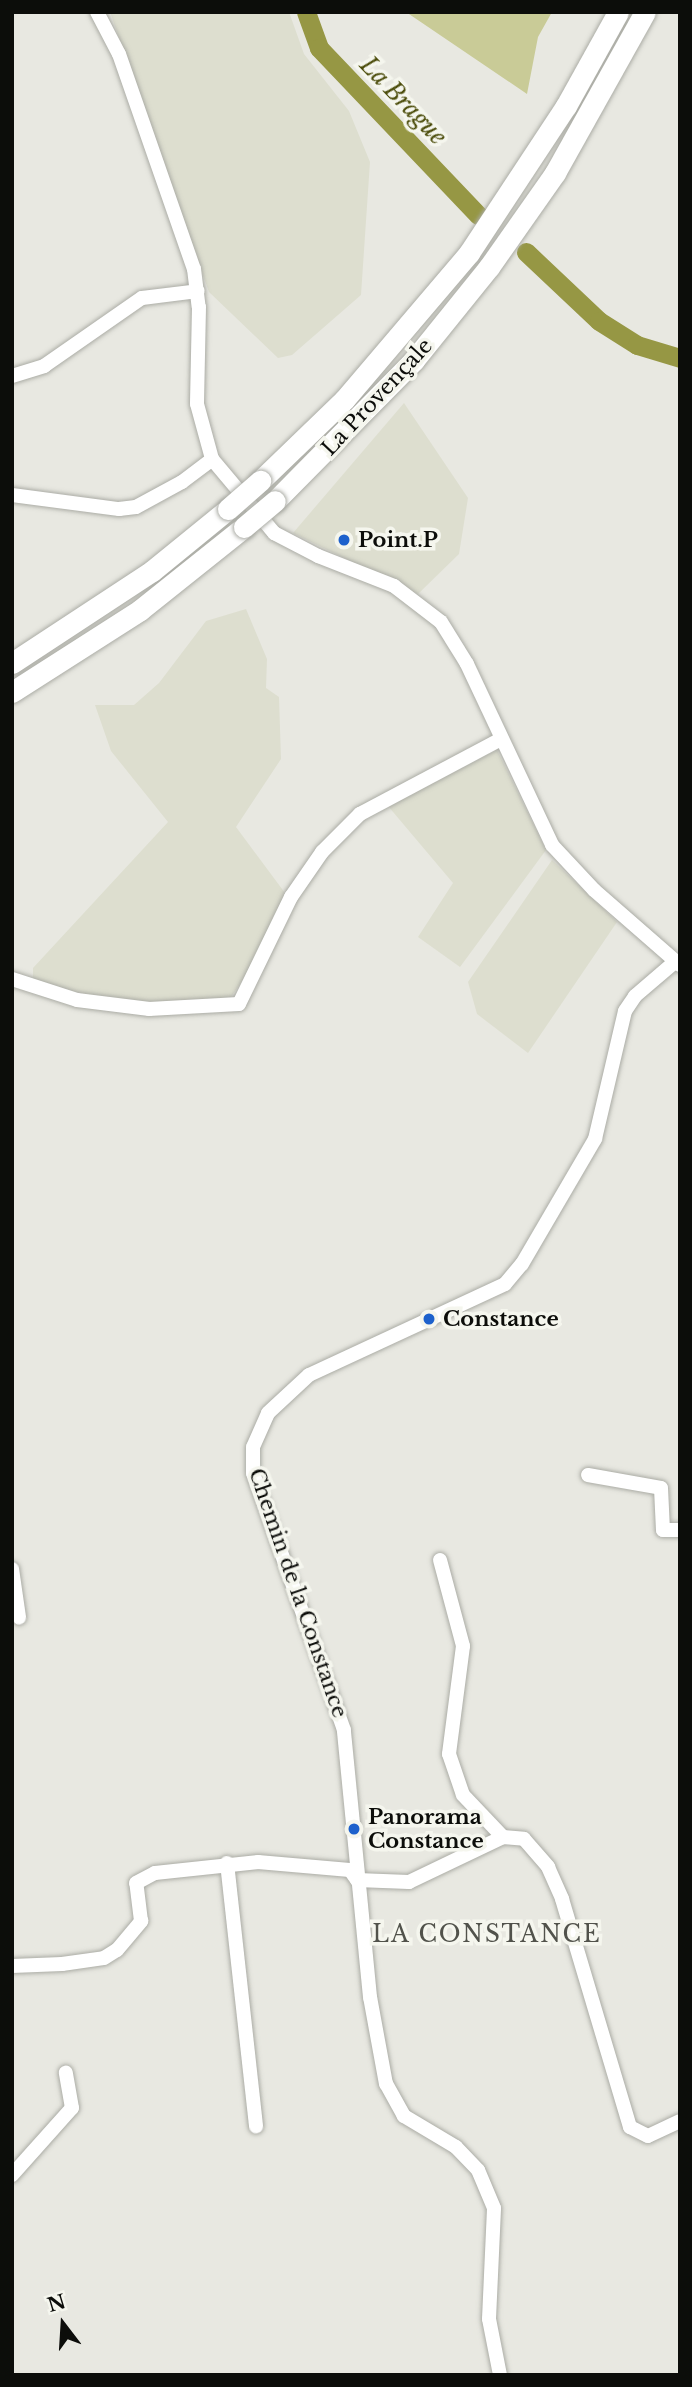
<!DOCTYPE html>
<meta charset="utf-8">
<style>
body{margin:0}
#map{position:relative;width:692px;height:2387px;overflow:hidden;background:#e8e8e1;font-family:"Libre Baskerville",serif}
div>[style]{position:absolute}
[style*='--x']{left:calc(var(--x)*1px);top:calc(var(--y)*1px);width:calc(var(--w)*1px);rotate:calc(var(--a)*1deg)}
.built>*{inset:0;background:#dddecf}
.green>*{inset:0;background:#c9cb97}
.river>*{height:19px;margin:-9.5px;padding:0 9.5px;transform-origin:9.5px;border-radius:9.5px;background:#969744}
.roads{filter:drop-shadow(0 0 2px #abaca5) drop-shadow(0 0 2px #abaca5)}
.minor>*{height:14px;margin:-7px;padding:0 7px;transform-origin:7px;border-radius:7px;background:#fff}
.highway>*{height:21px;margin:-10.5px;padding:0 10.5px;transform-origin:10.5px;border-radius:10.5px;background:#fff}
.bridges{filter:drop-shadow(0 0 2px #abaca5) drop-shadow(0 0 2px #abaca5)}
.highway-bridge>*{height:21px;margin:-10.5px;padding:0 10.5px;transform-origin:10.5px;border-radius:10.5px;background:#fff}
.dots>*{width:19px;height:19px;translate:-50% -50%;box-sizing:border-box;border:4px solid #f5f6ee;border-radius:50%}
span{translate:-50% -50%;white-space:nowrap;text-align:center;line-height:1.15;-webkit-text-stroke:7px #f5f6ee;paint-order:stroke}
.street-label{font-size:21px;color:#0c0d0a}
.poi-label{font-size:21px;color:#0c0d0a;font-weight:700}
.left{translate:0 -50%;text-align:left}
.water-label{font-size:23px;color:#4b4c0a;font-style:italic}
.neighbourhood-label{font-size:23px;color:#51524b;letter-spacing:2px}
.frame{position:absolute;inset:0;border:14px solid #0c0d0a;pointer-events:none}
.north{position:absolute;left:28px;top:2289px;width:70px;height:70px;-webkit-text-stroke:5px #f5f6ee;paint-order:stroke;rotate:343deg;font-size:19px;font-weight:700;line-height:28px;text-align:center;color:#0c0d0a}
.north::after{content:'';display:block;margin:auto;width:24px;height:32px;background:#0c0d0a;clip-path:polygon(50% 0,100% 100%,50% 72%,0 100%)}
</style>
<div id="map">
<div class="built">
<div style="clip-path:polygon(110px 12px,289px 12px,304px 54px,349px 111px,370px 162px,361px 295px,292px 355px,278px 358px,209px 292px)"></div>
<div style="clip-path:polygon(404px 403px,468px 498px,459px 554px,418px 594px,293px 533px)"></div>
<div style="clip-path:polygon(246px 609px,267px 659px,266px 688px,279px 697px,281px 759px,236px 827px,285px 893px,255px 962px,231px 997px,180px 1003px,108px 1000px,33px 981px,33px 968px,168px 822px,111px 751px,95px 705px,134px 705px,159px 683px,206px 621px)"></div>
<div style="clip-path:polygon(497px 750px,546px 850px,460px 967px,418px 937px,453px 883px,388px 806px)"></div>
<div style="clip-path:polygon(552px 860px,617px 922px,528px 1053px,477px 1014px,468px 982px)"></div>
</div>
<div class="green">
<div style="clip-path:polygon(406px 12px,552px 12px,538px 37px,527px 94px)"></div>
</div>
<div class="river">
<div style="--x:306;--y:12;--w:38;--a:70"></div>
<div style="--x:319;--y:48;--w:231;--a:46.4"></div>
<div style="--x:526;--y:252;--w:100;--a:43.4"></div>
<div style="--x:599;--y:321;--w:45;--a:32.3"></div>
<div style="--x:637;--y:345;--w:45;--a:16.8"></div>
</div>
<div class="roads">
<div class="minor">
<div style="--x:97;--y:12;--w:47;--a:62.4"></div>
<div style="--x:119;--y:54;--w:228;--a:70.8"></div>
<div style="--x:194;--y:269;--w:38;--a:83"></div>
<div style="--x:199;--y:307;--w:97;--a:91.2"></div>
<div style="--x:197;--y:404;--w:57;--a:74.7"></div>
<div style="--x:212;--y:459;--w:97;--a:50"></div>
<div style="--x:274;--y:533;--w:50;--a:27.6"></div>
<div style="--x:318;--y:556;--w:82;--a:21.5"></div>
<div style="--x:394;--y:586;--w:59;--a:37.5"></div>
<div style="--x:441;--y:622;--w:49;--a:58.2"></div>
<div style="--x:467;--y:664;--w:200;--a:64.8"></div>
<div style="--x:552;--y:845;--w:62;--a:47"></div>
<div style="--x:594;--y:890;--w:114;--a:41.1"></div>
<div style="--x:12;--y:376;--w:34;--a:-17"></div>
<div style="--x:44;--y:366;--w:119;--a:-34.8"></div>
<div style="--x:142;--y:298;--w:56;--a:-7.1"></div>
<div style="--x:12;--y:495;--w:108;--a:7.5"></div>
<div style="--x:119;--y:509;--w:17;--a:-7"></div>
<div style="--x:136;--y:507;--w:52;--a:-28.5"></div>
<div style="--x:182;--y:482;--w:38;--a:-37"></div>
<div style="--x:12;--y:979;--w:68;--a:17.9"></div>
<div style="--x:77;--y:1000;--w:73;--a:7.1"></div>
<div style="--x:149;--y:1009;--w:90;--a:-3.2"></div>
<div style="--x:239;--y:1004;--w:119;--a:-64.1"></div>
<div style="--x:291;--y:897;--w:55;--a:-55.4"></div>
<div style="--x:322;--y:852;--w:54;--a:-45"></div>
<div style="--x:360;--y:814;--w:160;--a:-28"></div>
<div style="--x:588;--y:1475;--w:74;--a:10.1"></div>
<div style="--x:661;--y:1488;--w:42;--a:87.3"></div>
<div style="--x:663;--y:1530;--w:17;--a:0"></div>
<div style="--x:440;--y:1560;--w:89;--a:75"></div>
<div style="--x:463;--y:1646;--w:109;--a:97.4"></div>
<div style="--x:449;--y:1754;--w:43;--a:71.1"></div>
<div style="--x:463;--y:1795;--w:58;--a:46.4"></div>
<div style="--x:12;--y:1569;--w:49;--a:81.7"></div>
<div style="--x:227;--y:1863;--w:265;--a:83.7"></div>
<div style="--x:357;--y:1880;--w:52;--a:2.2"></div>
<div style="--x:409;--y:1882;--w:104;--a:-25.6"></div>
<div style="--x:503;--y:1837;--w:21;--a:5"></div>
<div style="--x:524;--y:1839;--w:37;--a:49"></div>
<div style="--x:548;--y:1867;--w:35;--a:66"></div>
<div style="--x:562;--y:1899;--w:238;--a:73.4"></div>
<div style="--x:630;--y:2127;--w:20;--a:27"></div>
<div style="--x:648;--y:2136;--w:35;--a:-25"></div>
<div style="--x:12;--y:1966;--w:50;--a:-2.3"></div>
<div style="--x:62;--y:1964;--w:42;--a:-8.1"></div>
<div style="--x:104;--y:1958;--w:15;--a:-32"></div>
<div style="--x:117;--y:1950;--w:38;--a:-50"></div>
<div style="--x:141;--y:1921;--w:38;--a:-97"></div>
<div style="--x:136;--y:1883;--w:21;--a:-28"></div>
<div style="--x:155;--y:1873;--w:104;--a:-6.1"></div>
<div style="--x:258;--y:1862;--w:92;--a:5"></div>
<div style="--x:350;--y:1870;--w:12;--a:55"></div>
<div style="--x:12;--y:2175;--w:90;--a:-48.2"></div>
<div style="--x:72;--y:2108;--w:36;--a:-100"></div>
<div style="--x:500;--y:2375;--w:57;--a:-101.1"></div>
<div style="--x:489;--y:2319;--w:111;--a:-87.4"></div>
<div style="--x:494;--y:2208;--w:41;--a:-112.8"></div>
<div style="--x:478;--y:2170;--w:32;--a:-134"></div>
<div style="--x:456;--y:2147;--w:61;--a:-149.2"></div>
<div style="--x:404;--y:2116;--w:37;--a:-119"></div>
<div style="--x:386;--y:2084;--w:88;--a:-100.4"></div>
<div style="--x:370;--y:1997;--w:268;--a:-95.6"></div>
<div style="--x:344;--y:1730;--w:273;--a:-109.5"></div>
<div style="--x:253;--y:1473;--w:26;--a:-90"></div>
<div style="--x:253;--y:1447;--w:37;--a:-66"></div>
<div style="--x:268;--y:1413;--w:56;--a:-42.8"></div>
<div style="--x:309;--y:1375;--w:216;--a:-24.9"></div>
<div style="--x:505;--y:1284;--w:26;--a:-50"></div>
<div style="--x:522;--y:1264;--w:145;--a:-59.7"></div>
<div style="--x:595;--y:1139;--w:131;--a:-76.8"></div>
<div style="--x:625;--y:1011;--w:18;--a:-56"></div>
<div style="--x:635;--y:996;--w:54;--a:-40.5"></div>
</div>
<div class="highway">
<div style="--x:260;--y:481;--w:117;--a:-44"></div>
<div style="--x:344;--y:400;--w:193;--a:-49.6"></div>
<div style="--x:469;--y:253;--w:176;--a:-56.6"></div>
<div style="--x:566;--y:106;--w:107;--a:-61"></div>
<div style="--x:275;--y:501;--w:198;--a:-45.4"></div>
<div style="--x:414;--y:360;--w:119;--a:-51.1"></div>
<div style="--x:489;--y:267;--w:115;--a:-54.9"></div>
<div style="--x:555;--y:173;--w:184;--a:-60.8"></div>
<div style="--x:12;--y:663;--w:168;--a:-33.3"></div>
<div style="--x:152;--y:571;--w:98;--a:-39.2"></div>
<div style="--x:12;--y:692;--w:152;--a:-32.6"></div>
<div style="--x:140;--y:610;--w:133;--a:-38.6"></div>
</div>
</div>
<div class="bridges">
<div class="highway-bridge">
<div style="--x:228;--y:509;--w:43;--a:-41.2"></div>
<div style="--x:244;--y:527;--w:40;--a:-40"></div>
</div>
</div>
<div class="dots">
<div style="left:344px;top:540px;background:#1d61cc"></div>
<div style="left:429px;top:1319px;background:#1d61cc"></div>
<div style="left:354px;top:1829px;background:#1d61cc"></div>
</div>
<div class="street-label">
<span style="left:377px;top:397px;rotate:-47deg">La Provençale</span>
<span style="left:298px;top:1593px;rotate:71deg">Chemin de la Constance</span>
</div>
<div class="poi-label">
<span class="left" style="left:358px;top:540px">Point.P</span>
<span class="left" style="left:443px;top:1319px">Constance</span>
<span class="left" style="left:368px;top:1829px">Panorama<br>Constance</span>
</div>
<div class="water-label">
<span style="left:403px;top:101px;rotate:46deg">La Brague</span>
</div>
<div class="neighbourhood-label">
<span style="left:487px;top:1934px">LA CONSTANCE</span>
</div>
<div class="frame"></div>
<div class="north">N</div>
</div>
